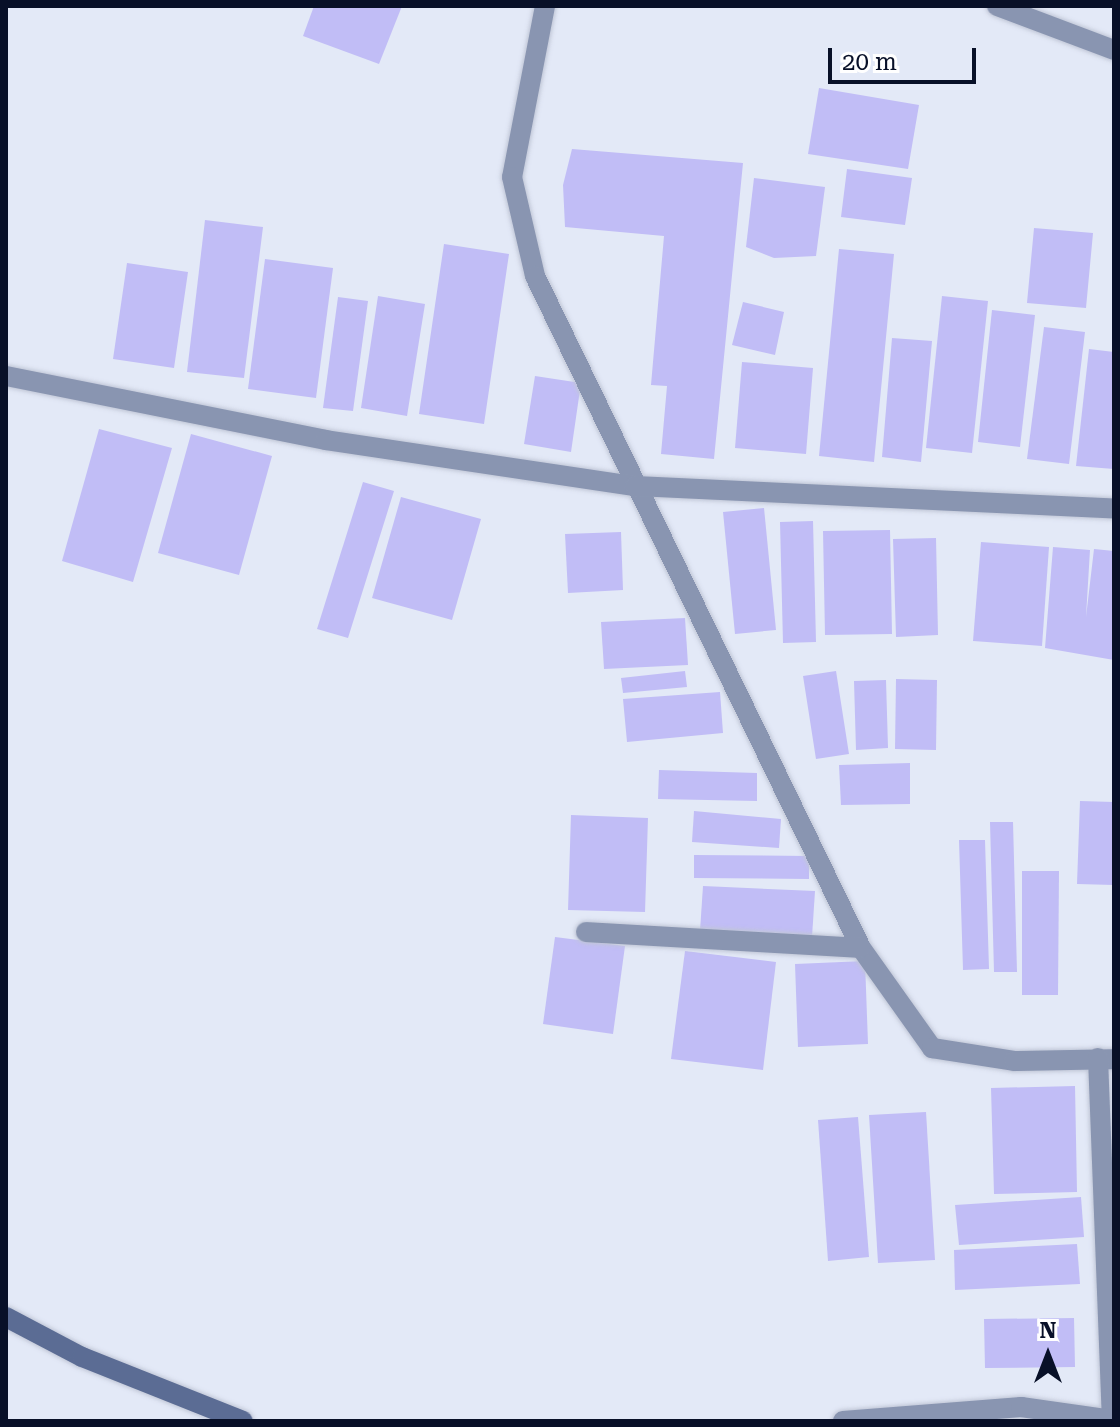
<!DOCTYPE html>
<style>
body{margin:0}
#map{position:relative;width:1120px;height:1427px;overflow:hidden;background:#e3e9f7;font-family:"Roboto Serif",serif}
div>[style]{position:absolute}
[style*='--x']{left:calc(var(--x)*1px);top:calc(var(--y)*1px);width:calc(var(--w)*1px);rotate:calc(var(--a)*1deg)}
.building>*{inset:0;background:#c1bdf6}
.roads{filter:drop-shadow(0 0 2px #c0c6d6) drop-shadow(0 0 2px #c0c6d6)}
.street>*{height:20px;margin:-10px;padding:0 10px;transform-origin:10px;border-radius:10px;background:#8995b1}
.secondary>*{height:20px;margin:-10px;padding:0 10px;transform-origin:10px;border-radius:10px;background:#5b6c94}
span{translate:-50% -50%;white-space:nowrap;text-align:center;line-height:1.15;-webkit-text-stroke:8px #fff;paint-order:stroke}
.frame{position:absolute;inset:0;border:8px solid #081028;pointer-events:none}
.north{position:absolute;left:1008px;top:1315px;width:80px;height:80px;-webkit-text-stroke:6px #fff;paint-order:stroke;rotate:0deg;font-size:22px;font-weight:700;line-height:32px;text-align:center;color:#081028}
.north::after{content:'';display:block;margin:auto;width:28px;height:36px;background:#081028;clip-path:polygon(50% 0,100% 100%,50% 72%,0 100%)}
.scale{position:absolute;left:828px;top:48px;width:148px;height:36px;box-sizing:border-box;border:4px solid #081028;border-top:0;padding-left:10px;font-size:24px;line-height:28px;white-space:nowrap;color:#081028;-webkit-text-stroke:6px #fff;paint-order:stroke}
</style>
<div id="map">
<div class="building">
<div style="clip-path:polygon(314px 6px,402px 6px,379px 64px,303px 36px)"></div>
<div style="clip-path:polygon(819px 88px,919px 105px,908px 169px,808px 154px)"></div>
<div style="clip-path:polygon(572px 149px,743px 163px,714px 459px,661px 454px,667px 386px,651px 385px,664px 236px,565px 227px,563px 185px)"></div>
<div style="clip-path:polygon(847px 169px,912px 178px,905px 225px,841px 217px)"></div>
<div style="clip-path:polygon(754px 178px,825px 187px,816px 256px,774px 258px,746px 247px)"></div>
<div style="clip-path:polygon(205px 220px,263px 227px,244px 378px,187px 372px)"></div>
<div style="clip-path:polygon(1034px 228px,1093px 233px,1086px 308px,1027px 303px)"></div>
<div style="clip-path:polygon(444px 244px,509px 254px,484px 424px,419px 414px)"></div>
<div style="clip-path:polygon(839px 249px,894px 254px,874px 462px,819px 456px)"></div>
<div style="clip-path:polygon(265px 259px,333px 268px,316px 398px,248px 389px)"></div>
<div style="clip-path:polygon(127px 263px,188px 272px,174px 368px,113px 359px)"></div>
<div style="clip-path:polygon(378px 296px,425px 304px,407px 416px,361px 408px)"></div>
<div style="clip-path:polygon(942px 296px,988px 301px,972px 453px,926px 448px)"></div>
<div style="clip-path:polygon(338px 297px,368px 301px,353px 411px,323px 408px)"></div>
<div style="clip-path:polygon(743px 302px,784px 312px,775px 355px,732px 345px)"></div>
<div style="clip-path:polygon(992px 310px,1035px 315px,1020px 447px,978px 442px)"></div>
<div style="clip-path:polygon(1044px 327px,1085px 332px,1069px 464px,1027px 459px)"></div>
<div style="clip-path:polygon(892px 338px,932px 341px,921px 462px,882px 457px)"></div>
<div style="clip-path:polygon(1089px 349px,1114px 352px,1114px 469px,1076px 466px)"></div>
<div style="clip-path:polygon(742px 362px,813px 368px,806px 454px,735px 448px)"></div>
<div style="clip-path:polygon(535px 376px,581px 383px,571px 452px,524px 444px)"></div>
<div style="clip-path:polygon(99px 429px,172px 448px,133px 582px,62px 561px)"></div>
<div style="clip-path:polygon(191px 434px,272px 456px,239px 575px,158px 553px)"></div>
<div style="clip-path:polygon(363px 482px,394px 491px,348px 638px,317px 629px)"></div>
<div style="clip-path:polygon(401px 497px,481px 519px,452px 620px,372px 598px)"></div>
<div style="clip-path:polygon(764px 508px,776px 630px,735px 634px,723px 512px)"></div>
<div style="clip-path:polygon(813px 521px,816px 642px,783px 643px,780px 522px)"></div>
<div style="clip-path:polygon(890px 530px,892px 634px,825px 635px,823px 531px)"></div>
<div style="clip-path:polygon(621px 532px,623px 590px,568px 593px,565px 534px)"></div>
<div style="clip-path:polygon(936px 538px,938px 635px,896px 637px,893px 539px)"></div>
<div style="clip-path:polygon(981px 542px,1049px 547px,1042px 646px,973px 641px)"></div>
<div style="clip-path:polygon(1053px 547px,1090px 550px,1086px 617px,1094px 549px,1114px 551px,1114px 660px,1045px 648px)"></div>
<div style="clip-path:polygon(685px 618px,688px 665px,604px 669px,601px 622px)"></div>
<div style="clip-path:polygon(685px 671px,687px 687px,623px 693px,621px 678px)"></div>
<div style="clip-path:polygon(836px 671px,849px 754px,816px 759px,803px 676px)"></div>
<div style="clip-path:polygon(896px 679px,937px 680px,936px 750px,895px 749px)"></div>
<div style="clip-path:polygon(886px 680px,888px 748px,856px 750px,854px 681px)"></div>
<div style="clip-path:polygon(720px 692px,723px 733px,627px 742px,623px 699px)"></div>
<div style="clip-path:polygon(910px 763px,910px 804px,841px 805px,839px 765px)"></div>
<div style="clip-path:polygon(659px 770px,757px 773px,757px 801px,658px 799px)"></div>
<div style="clip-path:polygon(1080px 801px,1114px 802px,1114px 885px,1077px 884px)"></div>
<div style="clip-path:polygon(694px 811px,781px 819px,779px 848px,692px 842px)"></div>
<div style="clip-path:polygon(571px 815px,648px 818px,645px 912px,568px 910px)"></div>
<div style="clip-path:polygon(990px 822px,1013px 822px,1017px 972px,994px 972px)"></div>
<div style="clip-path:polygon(959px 840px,985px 840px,989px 969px,963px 970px)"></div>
<div style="clip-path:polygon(694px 855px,809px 856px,809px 879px,694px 878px)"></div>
<div style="clip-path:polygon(1022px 871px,1059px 871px,1058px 995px,1022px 995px)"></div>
<div style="clip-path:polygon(703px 886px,815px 891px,812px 937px,700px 931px)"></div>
<div style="clip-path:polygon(555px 937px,625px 946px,613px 1034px,543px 1024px)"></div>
<div style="clip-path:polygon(685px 951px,776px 962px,763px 1070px,671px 1059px)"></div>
<div style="clip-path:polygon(865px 961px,868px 1044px,798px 1047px,795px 964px)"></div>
<div style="clip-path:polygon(1075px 1086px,1077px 1192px,994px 1194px,991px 1088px)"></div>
<div style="clip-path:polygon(926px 1112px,935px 1260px,878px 1263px,869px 1115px)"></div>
<div style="clip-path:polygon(858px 1117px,869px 1257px,828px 1261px,818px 1120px)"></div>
<div style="clip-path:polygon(1081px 1197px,1084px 1237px,959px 1245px,955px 1205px)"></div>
<div style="clip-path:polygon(1077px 1244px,1080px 1284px,955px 1290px,954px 1250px)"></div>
<div style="clip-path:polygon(1074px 1318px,1075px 1367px,985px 1368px,984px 1319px)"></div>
</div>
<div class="roads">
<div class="street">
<div style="--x:545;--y:6;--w:174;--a:100.9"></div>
<div style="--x:512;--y:177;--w:102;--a:76.9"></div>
<div style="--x:535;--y:276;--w:747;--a:64.12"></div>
<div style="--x:861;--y:948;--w:123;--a:54.6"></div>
<div style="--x:932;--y:1048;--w:83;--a:9"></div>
<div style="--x:1014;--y:1061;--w:100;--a:-1.1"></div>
<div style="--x:997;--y:6;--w:125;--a:20.6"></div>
<div style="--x:6;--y:376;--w:326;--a:11.3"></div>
<div style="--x:326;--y:440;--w:312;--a:8.5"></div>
<div style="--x:635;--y:486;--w:480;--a:2.7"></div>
<div style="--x:586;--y:932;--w:275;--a:3.3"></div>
<div style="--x:1098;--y:1058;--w:362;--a:87.8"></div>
<div style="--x:843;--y:1421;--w:179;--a:-4.5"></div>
<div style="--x:1021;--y:1407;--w:94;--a:8"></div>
</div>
<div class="secondary">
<div style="--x:6;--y:1317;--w:86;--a:27.8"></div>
<div style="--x:82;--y:1357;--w:173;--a:21.7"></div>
</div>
</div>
<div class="frame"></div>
<div class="north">N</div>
<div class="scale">20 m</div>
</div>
